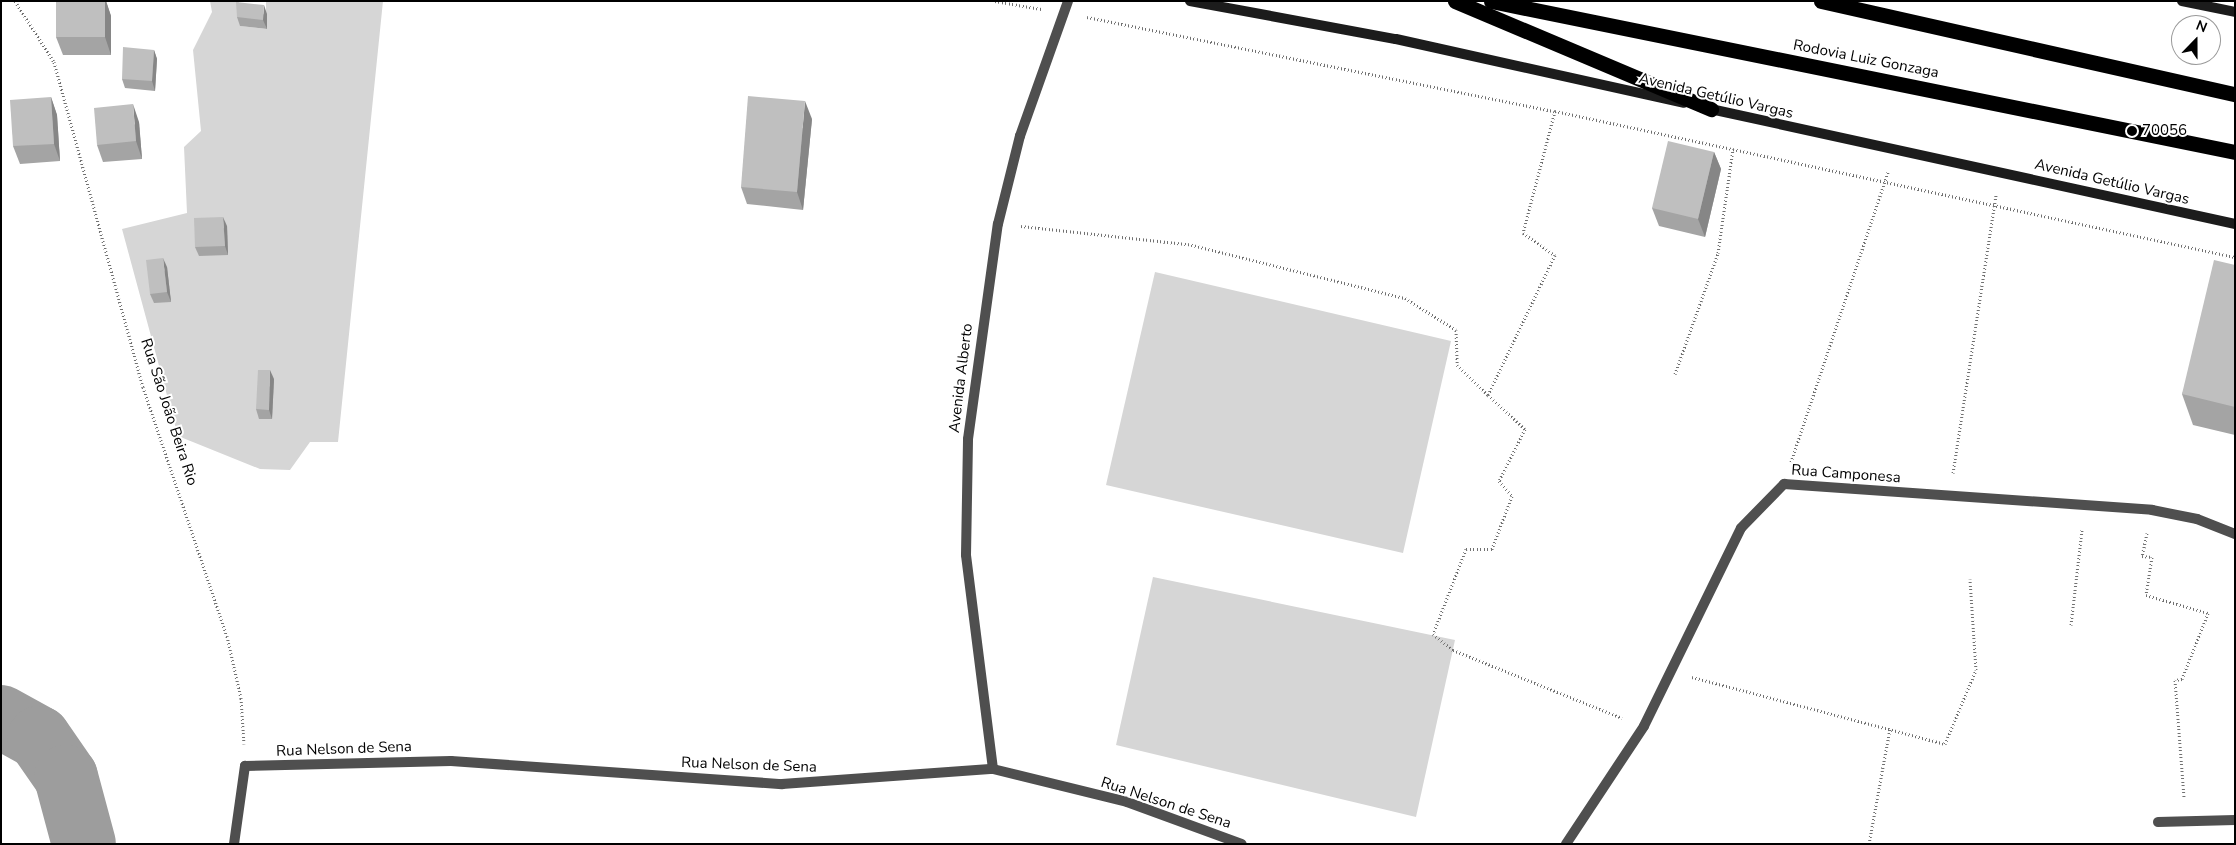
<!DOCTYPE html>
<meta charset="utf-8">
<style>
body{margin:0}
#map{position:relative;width:2236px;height:845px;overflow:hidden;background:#fff;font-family:"Nunito Sans",sans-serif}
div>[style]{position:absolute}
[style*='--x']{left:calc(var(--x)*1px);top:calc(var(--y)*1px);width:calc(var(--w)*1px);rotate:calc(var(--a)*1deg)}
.green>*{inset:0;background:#d6d6d6}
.river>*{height:64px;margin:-32px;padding:0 32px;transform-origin:32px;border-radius:32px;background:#9d9d9d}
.path>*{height:3px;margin-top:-1.5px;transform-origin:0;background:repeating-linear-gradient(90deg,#717171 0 1px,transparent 0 3.5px)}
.street>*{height:10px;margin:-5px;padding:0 5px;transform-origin:5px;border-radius:5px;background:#4f4f4f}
.secondary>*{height:10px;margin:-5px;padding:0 5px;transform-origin:5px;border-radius:5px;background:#1c1c1c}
.highway>*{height:15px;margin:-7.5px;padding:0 7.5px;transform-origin:7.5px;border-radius:7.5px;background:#000}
.wall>*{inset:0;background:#a4a4a4}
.shaded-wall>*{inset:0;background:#868686}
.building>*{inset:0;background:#bfbfbf}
.dots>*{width:14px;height:14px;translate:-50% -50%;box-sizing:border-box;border:2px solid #fff;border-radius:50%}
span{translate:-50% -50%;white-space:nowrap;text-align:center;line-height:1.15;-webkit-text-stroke:4px #fff;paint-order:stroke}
.street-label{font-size:15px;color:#000}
.poi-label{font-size:15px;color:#000}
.left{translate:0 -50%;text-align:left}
.frame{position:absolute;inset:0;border:2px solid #000;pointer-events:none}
.north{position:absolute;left:2171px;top:15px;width:50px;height:50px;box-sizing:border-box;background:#fff;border:1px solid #999;border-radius:50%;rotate:22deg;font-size:14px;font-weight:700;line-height:20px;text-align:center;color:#000}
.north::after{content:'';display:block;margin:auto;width:18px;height:22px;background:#000;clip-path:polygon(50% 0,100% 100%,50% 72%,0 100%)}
</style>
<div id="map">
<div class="green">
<div style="clip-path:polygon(210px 1px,239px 1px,240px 26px,266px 29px,266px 1px,383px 1px,338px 442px,310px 442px,290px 470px,260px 469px,178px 436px,122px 229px,187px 213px,184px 147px,201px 131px,193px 50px,212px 12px)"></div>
<div style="clip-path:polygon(1155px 272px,1451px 341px,1403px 553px,1106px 485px)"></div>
<div style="clip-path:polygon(1153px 577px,1455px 640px,1416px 817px,1116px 745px)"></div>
</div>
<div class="river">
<div style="--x:1;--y:717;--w:43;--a:28.9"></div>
<div style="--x:39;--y:738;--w:47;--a:55.3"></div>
<div style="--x:66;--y:777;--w:69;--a:75"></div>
</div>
<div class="path">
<div style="--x:15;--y:1;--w:72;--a:57.4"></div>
<div style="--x:54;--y:62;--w:337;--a:74.7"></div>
<div style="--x:143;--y:387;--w:263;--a:71.4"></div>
<div style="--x:227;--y:636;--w:64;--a:77.3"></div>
<div style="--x:241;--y:698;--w:46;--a:86.3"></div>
<div style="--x:995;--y:1;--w:47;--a:9.9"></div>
<div style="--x:1087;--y:17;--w:477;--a:11.4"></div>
<div style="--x:1555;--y:111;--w:695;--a:12.12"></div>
<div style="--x:1555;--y:111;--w:126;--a:104.7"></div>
<div style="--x:1523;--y:233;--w:39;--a:35"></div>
<div style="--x:1555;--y:255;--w:155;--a:115.6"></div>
<div style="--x:1488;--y:395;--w:50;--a:42.6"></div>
<div style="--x:1525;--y:429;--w:58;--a:116.6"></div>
<div style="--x:1499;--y:481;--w:20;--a:49"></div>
<div style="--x:1512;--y:496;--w:57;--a:110.7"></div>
<div style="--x:1492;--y:549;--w:26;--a:180"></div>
<div style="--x:1466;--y:549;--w:91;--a:111.2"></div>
<div style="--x:1433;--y:634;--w:26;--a:39"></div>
<div style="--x:1453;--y:650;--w:182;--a:21.9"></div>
<div style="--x:1021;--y:226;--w:168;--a:6.2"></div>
<div style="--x:1188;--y:244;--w:224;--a:14"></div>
<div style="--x:1405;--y:298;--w:60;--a:32.1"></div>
<div style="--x:1456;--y:330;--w:35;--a:88"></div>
<div style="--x:1457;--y:365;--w:43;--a:44.1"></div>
<div style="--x:1675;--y:374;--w:128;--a:-70.4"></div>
<div style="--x:1718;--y:253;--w:105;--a:-81.8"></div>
<div style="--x:1791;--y:462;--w:306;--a:-71.5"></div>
<div style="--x:1953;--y:473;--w:281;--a:-81.2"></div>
<div style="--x:2147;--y:533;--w:24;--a:102"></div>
<div style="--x:2142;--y:556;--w:10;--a:6"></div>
<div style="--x:2152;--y:557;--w:38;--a:99"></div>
<div style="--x:2146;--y:595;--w:65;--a:16.2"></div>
<div style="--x:2208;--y:613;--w:71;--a:111.5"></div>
<div style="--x:2182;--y:679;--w:7;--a:172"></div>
<div style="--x:2175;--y:680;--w:118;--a:85.6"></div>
<div style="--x:2071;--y:625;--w:96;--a:-83.4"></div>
<div style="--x:1692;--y:677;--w:262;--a:14.8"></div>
<div style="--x:1945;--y:744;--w:80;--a:-67.3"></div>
<div style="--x:1976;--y:670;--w:91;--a:-93.8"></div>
<div style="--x:1869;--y:844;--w:117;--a:-79.7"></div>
</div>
<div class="street">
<div style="--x:993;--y:769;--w:216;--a:-97.2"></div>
<div style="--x:966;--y:555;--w:116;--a:-89"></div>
<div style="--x:968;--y:439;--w:217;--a:-82.1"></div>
<div style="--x:998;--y:224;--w:91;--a:-76"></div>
<div style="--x:1020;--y:136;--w:143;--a:-70.4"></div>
<div style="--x:2158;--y:822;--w:77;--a:-1.5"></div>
<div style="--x:234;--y:844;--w:79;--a:-82"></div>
<div style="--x:245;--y:766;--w:206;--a:-1.4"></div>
<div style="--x:451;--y:761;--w:332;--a:4"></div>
<div style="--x:782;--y:784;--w:212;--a:-4.1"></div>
<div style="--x:993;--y:769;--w:138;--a:13.8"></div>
<div style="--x:1127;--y:802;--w:122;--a:20.1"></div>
<div style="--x:1566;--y:844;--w:141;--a:-56.5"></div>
<div style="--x:1644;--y:726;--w:220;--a:-63.9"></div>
<div style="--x:1741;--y:528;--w:62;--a:-45.7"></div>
<div style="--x:1784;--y:484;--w:369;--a:4"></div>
<div style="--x:2152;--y:510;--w:46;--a:11.3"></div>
<div style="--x:2197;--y:519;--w:41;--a:21.5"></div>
</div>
<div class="secondary">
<div style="--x:1190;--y:1;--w:209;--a:10.5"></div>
<div style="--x:1396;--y:39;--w:295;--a:12.5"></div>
<div style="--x:2182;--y:1;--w:54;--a:11.7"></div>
<div style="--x:1706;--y:108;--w:542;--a:12.37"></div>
</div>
<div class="highway">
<div style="--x:1455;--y:1;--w:278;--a:22.9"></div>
<div style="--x:1491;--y:1;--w:759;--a:11.47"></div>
<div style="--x:1821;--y:1;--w:424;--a:12.7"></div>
</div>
<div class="wall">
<div style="clip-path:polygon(56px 1px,106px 1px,111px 16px,111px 55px,63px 55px,56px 37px)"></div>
<div style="clip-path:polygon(267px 14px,267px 29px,240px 26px,237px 17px)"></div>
<div style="clip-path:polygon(154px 50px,157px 59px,155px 91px,125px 88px,122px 79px)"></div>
<div style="clip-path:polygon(51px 97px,57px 115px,60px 161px,20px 164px,13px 146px)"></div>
<div style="clip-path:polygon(812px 119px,803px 210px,747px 204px,741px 187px)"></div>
<div style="clip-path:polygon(139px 122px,142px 159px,103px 162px,97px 145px)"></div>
<div style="clip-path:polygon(1714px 152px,1721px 169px,1705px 237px,1659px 226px,1652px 208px)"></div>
<div style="clip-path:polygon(227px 226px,228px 255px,199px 256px,195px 247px)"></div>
<div style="clip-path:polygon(2235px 265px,2235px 435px,2193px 425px,2182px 394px)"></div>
<div style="clip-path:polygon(167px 267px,171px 302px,154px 303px,150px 294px)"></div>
<div style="clip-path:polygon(274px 379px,272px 419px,259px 419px,256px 409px)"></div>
</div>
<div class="shaded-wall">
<div style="clip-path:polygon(105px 1px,106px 1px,111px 16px,111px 55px,105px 37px)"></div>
<div style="clip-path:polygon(264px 5px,267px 14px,267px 29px,263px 20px)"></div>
<div style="clip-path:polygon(154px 50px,157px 59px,155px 91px,152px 81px)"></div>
<div style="clip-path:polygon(51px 97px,57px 115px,60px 161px,54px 144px)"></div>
<div style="clip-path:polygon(805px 101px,812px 119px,803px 210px,797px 192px)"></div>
<div style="clip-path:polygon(133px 104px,139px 122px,142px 159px,136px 141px)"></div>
<div style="clip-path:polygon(1714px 152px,1721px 169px,1705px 237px,1698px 219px)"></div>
<div style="clip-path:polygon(223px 217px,227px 226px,228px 255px,225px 246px)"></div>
<div style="clip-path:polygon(163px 258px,167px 267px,171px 302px,167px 292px)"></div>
<div style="clip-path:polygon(270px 370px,274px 379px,272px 419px,269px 410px)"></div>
</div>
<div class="building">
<div style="clip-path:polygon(56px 1px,105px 1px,105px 37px,56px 37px)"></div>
<div style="clip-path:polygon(236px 2px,264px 5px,263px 20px,237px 17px)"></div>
<div style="clip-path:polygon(123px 47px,154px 50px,152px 81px,122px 79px)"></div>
<div style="clip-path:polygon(748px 96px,805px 101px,797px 192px,741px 187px)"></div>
<div style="clip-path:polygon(51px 97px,54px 144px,13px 146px,10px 100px)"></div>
<div style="clip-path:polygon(133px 104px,136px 141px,97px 145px,94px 108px)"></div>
<div style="clip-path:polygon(1668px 141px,1714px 152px,1698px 219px,1652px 208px)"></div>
<div style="clip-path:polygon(223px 217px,225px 246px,195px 247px,194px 218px)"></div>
<div style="clip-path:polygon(163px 258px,167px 292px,150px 294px,146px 260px)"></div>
<div style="clip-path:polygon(2214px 260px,2235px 265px,2235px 407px,2182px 394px)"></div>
<div style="clip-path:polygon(258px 370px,270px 370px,269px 410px,256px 409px)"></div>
</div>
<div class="dots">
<div style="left:2132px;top:131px;background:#000"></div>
</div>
<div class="street-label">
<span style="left:1866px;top:59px;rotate:11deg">Rodovia Luiz Gonzaga</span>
<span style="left:1716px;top:96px;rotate:13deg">Avenida Getúlio Vargas</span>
<span style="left:2112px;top:182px;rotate:13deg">Avenida Getúlio Vargas</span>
<span style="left:961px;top:378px;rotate:-83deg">Avenida Alberto</span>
<span style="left:169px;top:412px;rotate:72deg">Rua São João Beira Rio</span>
<span style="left:1846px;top:474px;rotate:4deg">Rua Camponesa</span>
<span style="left:344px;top:749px;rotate:-2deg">Rua Nelson de Sena</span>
<span style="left:749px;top:765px;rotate:2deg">Rua Nelson de Sena</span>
<span style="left:1166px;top:803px;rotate:18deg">Rua Nelson de Sena</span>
</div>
<div class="poi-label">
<span class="left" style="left:2142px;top:131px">70056</span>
</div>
<div class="frame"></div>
<div class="north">N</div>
</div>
